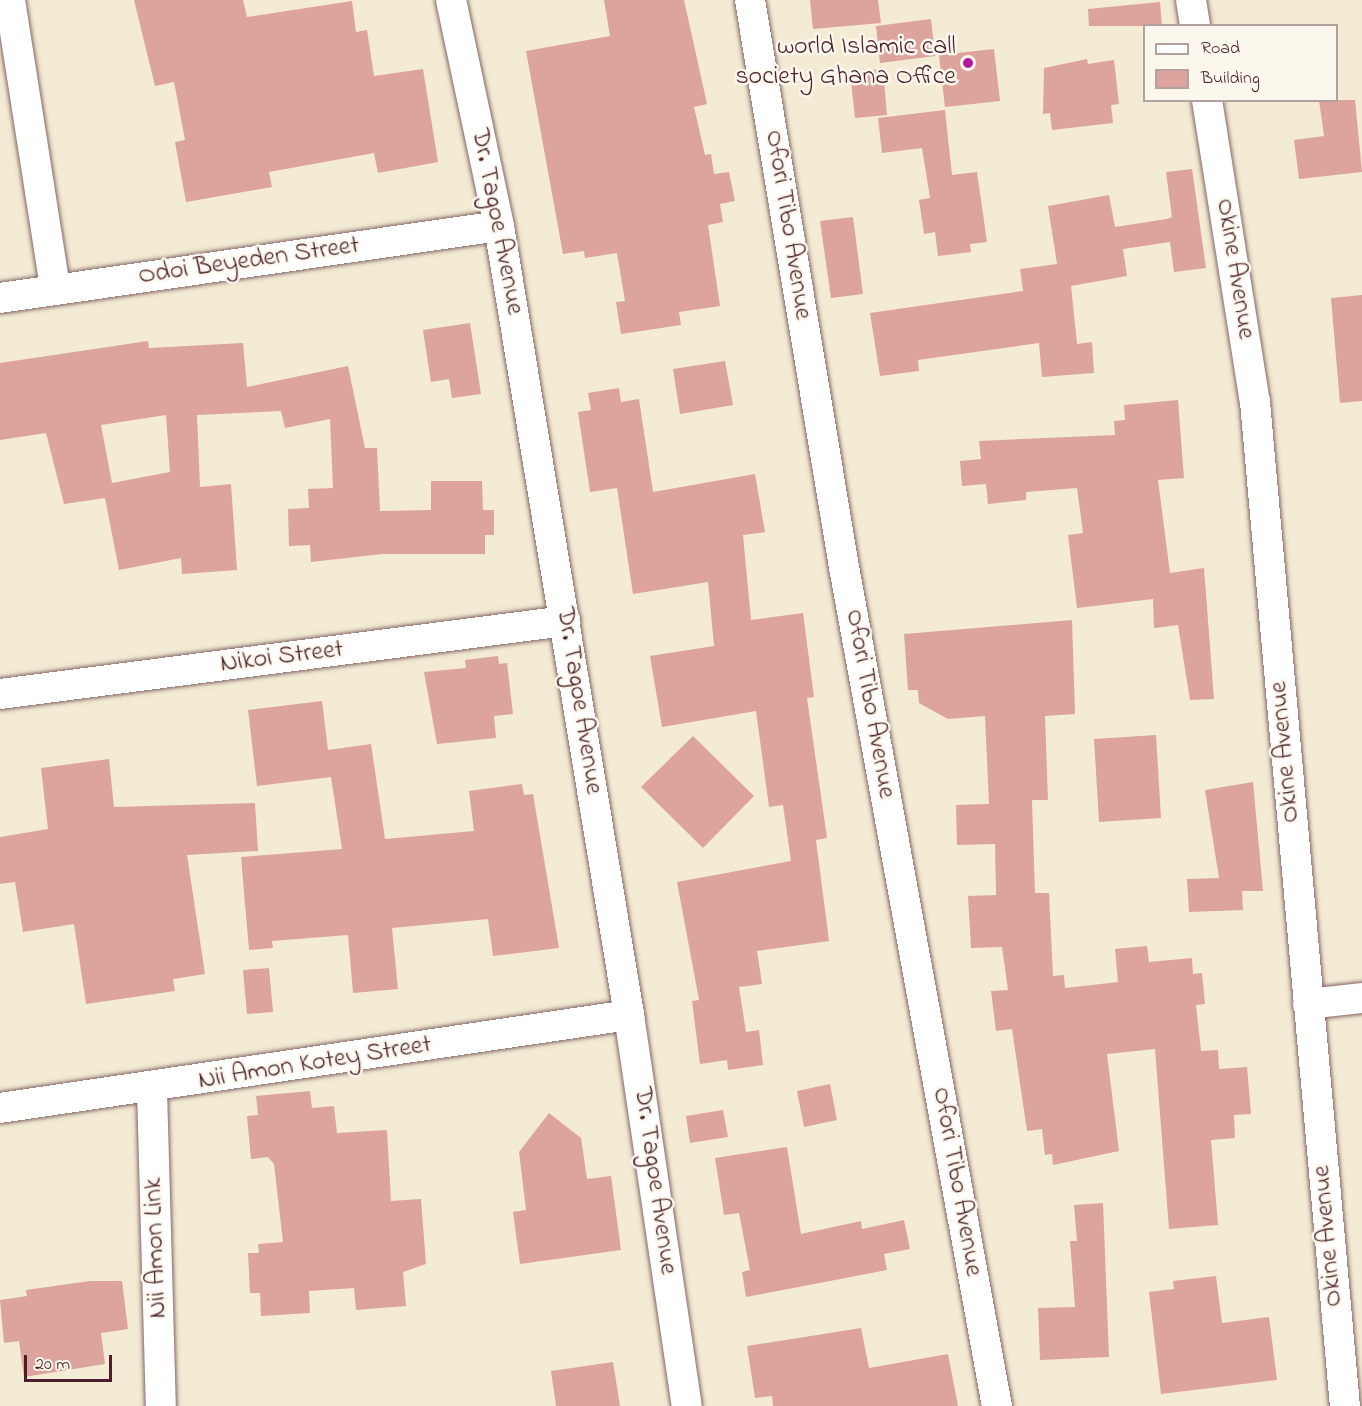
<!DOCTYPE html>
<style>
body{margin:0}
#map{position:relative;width:1362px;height:1406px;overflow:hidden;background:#f3ebd4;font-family:"Indie Flower",sans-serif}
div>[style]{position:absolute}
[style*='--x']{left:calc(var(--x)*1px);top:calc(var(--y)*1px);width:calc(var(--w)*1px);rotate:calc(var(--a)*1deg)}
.building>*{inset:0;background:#dda39d}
.roads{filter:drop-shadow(0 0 2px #856666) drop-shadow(0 0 2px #856666)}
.minor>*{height:30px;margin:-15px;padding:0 15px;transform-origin:15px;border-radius:15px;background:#fff}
.dots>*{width:16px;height:16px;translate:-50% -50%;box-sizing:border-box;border:3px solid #fbf7ec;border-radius:50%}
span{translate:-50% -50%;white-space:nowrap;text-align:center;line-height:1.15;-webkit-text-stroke:5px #fbf7ec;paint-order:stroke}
.poi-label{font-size:26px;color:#4a1f2b}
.right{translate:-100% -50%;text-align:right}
.street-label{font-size:26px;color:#4a1f2b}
.legend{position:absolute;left:1143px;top:24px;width:195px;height:78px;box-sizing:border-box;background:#fbf7ec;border:2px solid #b4a19f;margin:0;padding:8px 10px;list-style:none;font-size:18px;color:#4a1f2b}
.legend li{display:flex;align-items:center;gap:12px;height:30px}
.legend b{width:30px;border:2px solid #b4a19f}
.scale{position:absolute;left:24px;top:1355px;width:88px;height:27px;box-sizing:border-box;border:3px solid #4a1f2b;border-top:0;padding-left:8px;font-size:18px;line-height:21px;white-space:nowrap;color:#4a1f2b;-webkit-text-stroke:4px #fbf7ec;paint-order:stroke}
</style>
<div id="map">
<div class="building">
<div style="clip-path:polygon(134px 0,243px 0,247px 17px,352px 1px,356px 32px,367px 30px,374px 76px,423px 69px,438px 162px,378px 173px,374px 153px,269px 172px,272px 187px,186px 202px,175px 142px,185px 140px,174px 82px,155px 86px)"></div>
<div style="clip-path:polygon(604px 0,684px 0,707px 104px,694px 107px,705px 155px,711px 154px,714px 174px,729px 172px,735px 201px,720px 204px,723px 222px,708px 225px,720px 306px,679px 312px,681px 325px,621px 334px,616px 302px,625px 301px,617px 253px,585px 258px,584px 251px,563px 254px,526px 51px,610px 36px)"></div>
<div style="clip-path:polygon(810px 0,878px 0,881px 23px,813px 29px)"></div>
<div style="clip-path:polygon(1160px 2px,1162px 26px,1089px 26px,1088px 9px)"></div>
<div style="clip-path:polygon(931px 19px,935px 56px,880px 63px,876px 26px)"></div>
<div style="clip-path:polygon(994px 49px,1000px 101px,945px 107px,939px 55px)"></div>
<div style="clip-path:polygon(1087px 59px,1088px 64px,1114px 60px,1119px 104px,1111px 105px,1113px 123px,1052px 130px,1050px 113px,1043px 114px,1044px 68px)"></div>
<div style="clip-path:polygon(883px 69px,887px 115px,855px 118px,850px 72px)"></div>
<div style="clip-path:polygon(1319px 100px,1355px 100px,1362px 172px,1299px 179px,1294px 140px,1324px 136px)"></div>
<div style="clip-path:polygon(945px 110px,952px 175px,977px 172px,987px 242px,970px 244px,971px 252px,938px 256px,935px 232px,924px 234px,919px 200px,930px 198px,922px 148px,882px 153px,878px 118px)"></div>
<div style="clip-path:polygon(1192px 169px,1206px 268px,1174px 272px,1170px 242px,1123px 249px,1127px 276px,1071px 286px,1077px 344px,1092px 342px,1094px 373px,1042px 377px,1039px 343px,918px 360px,919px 371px,880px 376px,870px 313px,1023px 291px,1020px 269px,1057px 264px,1048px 206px,1109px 195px,1115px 227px,1167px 219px,1172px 217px,1166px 172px)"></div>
<div style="clip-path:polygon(853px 217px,863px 294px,831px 298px,820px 221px)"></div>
<div style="clip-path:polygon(1362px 295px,1362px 401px,1340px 403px,1331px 298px)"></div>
<div style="clip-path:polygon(470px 323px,481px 394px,452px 398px,449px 379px,431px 382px,423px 330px)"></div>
<div style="clip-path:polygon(evenodd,148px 341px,149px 348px,243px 343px,247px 387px,348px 366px,365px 448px,377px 448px,380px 511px,431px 510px,431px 481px,482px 481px,483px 510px,494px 510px,494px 535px,485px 535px,485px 554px,382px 554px,311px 562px,310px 545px,289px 546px,288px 509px,309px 508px,308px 489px,333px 488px,330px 419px,285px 428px,281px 411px,197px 415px,200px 487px,231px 484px,237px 570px,182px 574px,181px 558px,119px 570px,105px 498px,64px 504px,46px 433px,0 440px,0 363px,148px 341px,166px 415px,170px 472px,112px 483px,101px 425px,166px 415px)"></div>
<div style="clip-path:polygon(725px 361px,733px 405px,680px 414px,673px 369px)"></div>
<div style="clip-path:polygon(619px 388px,621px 402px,639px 399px,653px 492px,755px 474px,765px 532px,743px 535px,751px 620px,803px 613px,814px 697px,807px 698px,827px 838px,816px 840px,829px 941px,757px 951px,762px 984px,739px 987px,746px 1032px,759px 1030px,763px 1065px,728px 1070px,727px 1060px,700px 1064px,692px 1001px,699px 1000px,677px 882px,791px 861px,783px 805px,769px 807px,756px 711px,662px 727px,650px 656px,714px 646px,708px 582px,633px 594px,617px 488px,590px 492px,578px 412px,591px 410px,588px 393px)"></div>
<div style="clip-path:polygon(1178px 400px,1184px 478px,1158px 480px,1170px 573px,1204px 568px,1214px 699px,1190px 700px,1178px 625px,1154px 628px,1153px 599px,1077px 608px,1068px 535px,1083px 533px,1077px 488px,1026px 492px,1026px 500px,988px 504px,986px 484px,962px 486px,960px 461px,981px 459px,979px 441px,1115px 435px,1114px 421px,1125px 420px,1124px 405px)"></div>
<div style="clip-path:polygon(1072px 620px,1075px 714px,1045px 716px,1048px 800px,1032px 800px,1035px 893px,1049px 893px,1053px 976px,1064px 975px,1065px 988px,1118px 982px,1115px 949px,1147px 946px,1149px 962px,1192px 958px,1193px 974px,1202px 973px,1205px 1004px,1196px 1005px,1201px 1051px,1218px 1050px,1219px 1069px,1247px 1067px,1251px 1114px,1234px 1115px,1235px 1138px,1211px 1140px,1218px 1225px,1169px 1229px,1155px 1049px,1107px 1054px,1119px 1151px,1053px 1165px,1052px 1154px,1045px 1155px,1042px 1129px,1027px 1131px,1012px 1029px,996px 1031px,991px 991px,1008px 990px,1002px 947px,971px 948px,968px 896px,996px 895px,995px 844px,957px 845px,956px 805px,989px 804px,985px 716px,948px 719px,919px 703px,918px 690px,908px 690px,904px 634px)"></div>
<div style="clip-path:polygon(498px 656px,499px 664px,507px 663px,513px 714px,494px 716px,496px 738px,437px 744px,424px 672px,466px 668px,465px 660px)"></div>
<div style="clip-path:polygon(322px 701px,328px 750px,371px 744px,385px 839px,474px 831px,469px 791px,522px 784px,524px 795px,533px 794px,559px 948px,493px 956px,488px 919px,392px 928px,398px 989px,353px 993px,348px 935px,272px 941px,273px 948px,249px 950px,241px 857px,342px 849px,331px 777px,257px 786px,248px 710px)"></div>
<div style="clip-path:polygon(1156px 735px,1161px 818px,1099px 822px,1094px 739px)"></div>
<div style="clip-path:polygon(693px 736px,754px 796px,703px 848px,641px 787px)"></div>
<div style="clip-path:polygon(109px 759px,114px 807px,255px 803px,258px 851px,187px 855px,205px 974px,173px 979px,175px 991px,86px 1004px,74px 924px,23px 932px,15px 882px,0 884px,0 837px,48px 829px,41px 768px)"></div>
<div style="clip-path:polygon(1253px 782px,1263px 891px,1242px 891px,1243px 910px,1189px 912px,1187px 879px,1219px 878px,1205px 790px)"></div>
<div style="clip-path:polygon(269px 968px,273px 1012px,247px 1014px,243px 970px)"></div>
<div style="clip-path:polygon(830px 1084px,837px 1120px,804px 1127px,797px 1091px)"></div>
<div style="clip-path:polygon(310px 1091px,312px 1108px,334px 1106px,337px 1133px,387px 1130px,391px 1201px,421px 1199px,426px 1264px,403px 1272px,406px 1306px,356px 1310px,354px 1288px,309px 1291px,310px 1313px,261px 1316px,260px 1293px,250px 1293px,248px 1253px,259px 1253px,258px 1244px,283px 1242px,274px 1164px,268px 1157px,251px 1159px,247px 1116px,258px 1115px,256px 1096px)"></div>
<div style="clip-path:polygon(723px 1110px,728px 1137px,690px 1143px,686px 1116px)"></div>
<div style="clip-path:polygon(549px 1113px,581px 1138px,587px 1179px,611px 1176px,621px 1250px,520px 1264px,513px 1212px,526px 1210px,519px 1152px)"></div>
<div style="clip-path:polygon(787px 1147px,801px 1234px,861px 1221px,862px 1229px,904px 1220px,910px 1249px,884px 1254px,887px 1270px,746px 1297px,742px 1272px,750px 1270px,739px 1213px,724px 1215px,715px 1158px)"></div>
<div style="clip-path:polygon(1103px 1203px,1109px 1357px,1040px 1360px,1038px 1308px,1075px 1307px,1070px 1241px,1077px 1241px,1074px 1205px)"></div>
<div style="clip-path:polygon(1216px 1276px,1222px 1323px,1269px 1317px,1277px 1380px,1161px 1394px,1149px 1292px,1174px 1289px,1173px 1281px)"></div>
<div style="clip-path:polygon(90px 1281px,122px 1281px,128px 1329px,101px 1333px,105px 1364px,24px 1377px,19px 1341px,4px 1343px,0 1300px,27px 1296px,26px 1290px)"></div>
<div style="clip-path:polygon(861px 1328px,869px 1368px,948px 1354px,958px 1406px,773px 1406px,772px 1396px,755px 1398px,747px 1346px)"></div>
<div style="clip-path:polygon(613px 1362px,620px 1406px,556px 1406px,551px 1371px)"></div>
</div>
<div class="roads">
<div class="minor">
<div style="--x:10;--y:0;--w:292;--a:81.1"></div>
<div style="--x:451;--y:0;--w:231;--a:78"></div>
<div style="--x:499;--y:226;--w:800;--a:80.64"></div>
<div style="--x:629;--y:1015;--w:395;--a:81.6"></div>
<div style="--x:750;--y:0;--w:575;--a:80.59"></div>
<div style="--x:844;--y:567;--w:853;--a:79.67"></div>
<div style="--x:1191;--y:0;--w:26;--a:81"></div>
<div style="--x:1207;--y:100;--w:306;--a:81"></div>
<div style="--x:1255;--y:402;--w:1008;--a:84.88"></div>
<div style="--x:0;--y:298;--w:504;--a:-8.21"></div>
<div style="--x:0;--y:694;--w:570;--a:-7.36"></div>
<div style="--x:1308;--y:1004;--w:54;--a:-6.3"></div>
<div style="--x:152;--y:1090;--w:316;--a:88.4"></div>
<div style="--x:0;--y:1108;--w:636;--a:-8.41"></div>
</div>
</div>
<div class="dots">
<div style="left:968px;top:63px;background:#b5179e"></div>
</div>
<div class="poi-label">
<span class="right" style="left:956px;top:63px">world Islamic call<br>society Ghana Office</span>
</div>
<div class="street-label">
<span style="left:496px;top:222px;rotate:79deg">Dr. Tagoe Avenue</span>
<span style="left:787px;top:225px;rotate:81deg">Ofori Tibo Avenue</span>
<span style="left:249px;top:262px;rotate:-8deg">Odoi Beyeden Street</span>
<span style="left:1234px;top:269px;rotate:81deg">Okine Avenue</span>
<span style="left:282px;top:658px;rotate:-7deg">Nikoi Street</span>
<span style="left:578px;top:701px;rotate:81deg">Dr. Tagoe Avenue</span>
<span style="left:869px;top:704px;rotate:80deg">Ofori Tibo Avenue</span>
<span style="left:1286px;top:752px;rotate:-95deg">Okine Avenue</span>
<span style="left:315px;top:1064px;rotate:-9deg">Nii Amon Kotey Street</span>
<span style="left:654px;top:1181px;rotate:82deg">Dr. Tagoe Avenue</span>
<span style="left:956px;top:1182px;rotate:80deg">Ofori Tibo Avenue</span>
<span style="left:1329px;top:1236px;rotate:-95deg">Okine Avenue</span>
<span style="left:157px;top:1248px;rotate:-92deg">Nii Amon Link</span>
</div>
<ul class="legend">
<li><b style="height:8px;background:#fff"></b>Road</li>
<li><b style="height:16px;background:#dda39d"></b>Building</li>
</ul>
<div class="scale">20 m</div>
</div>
